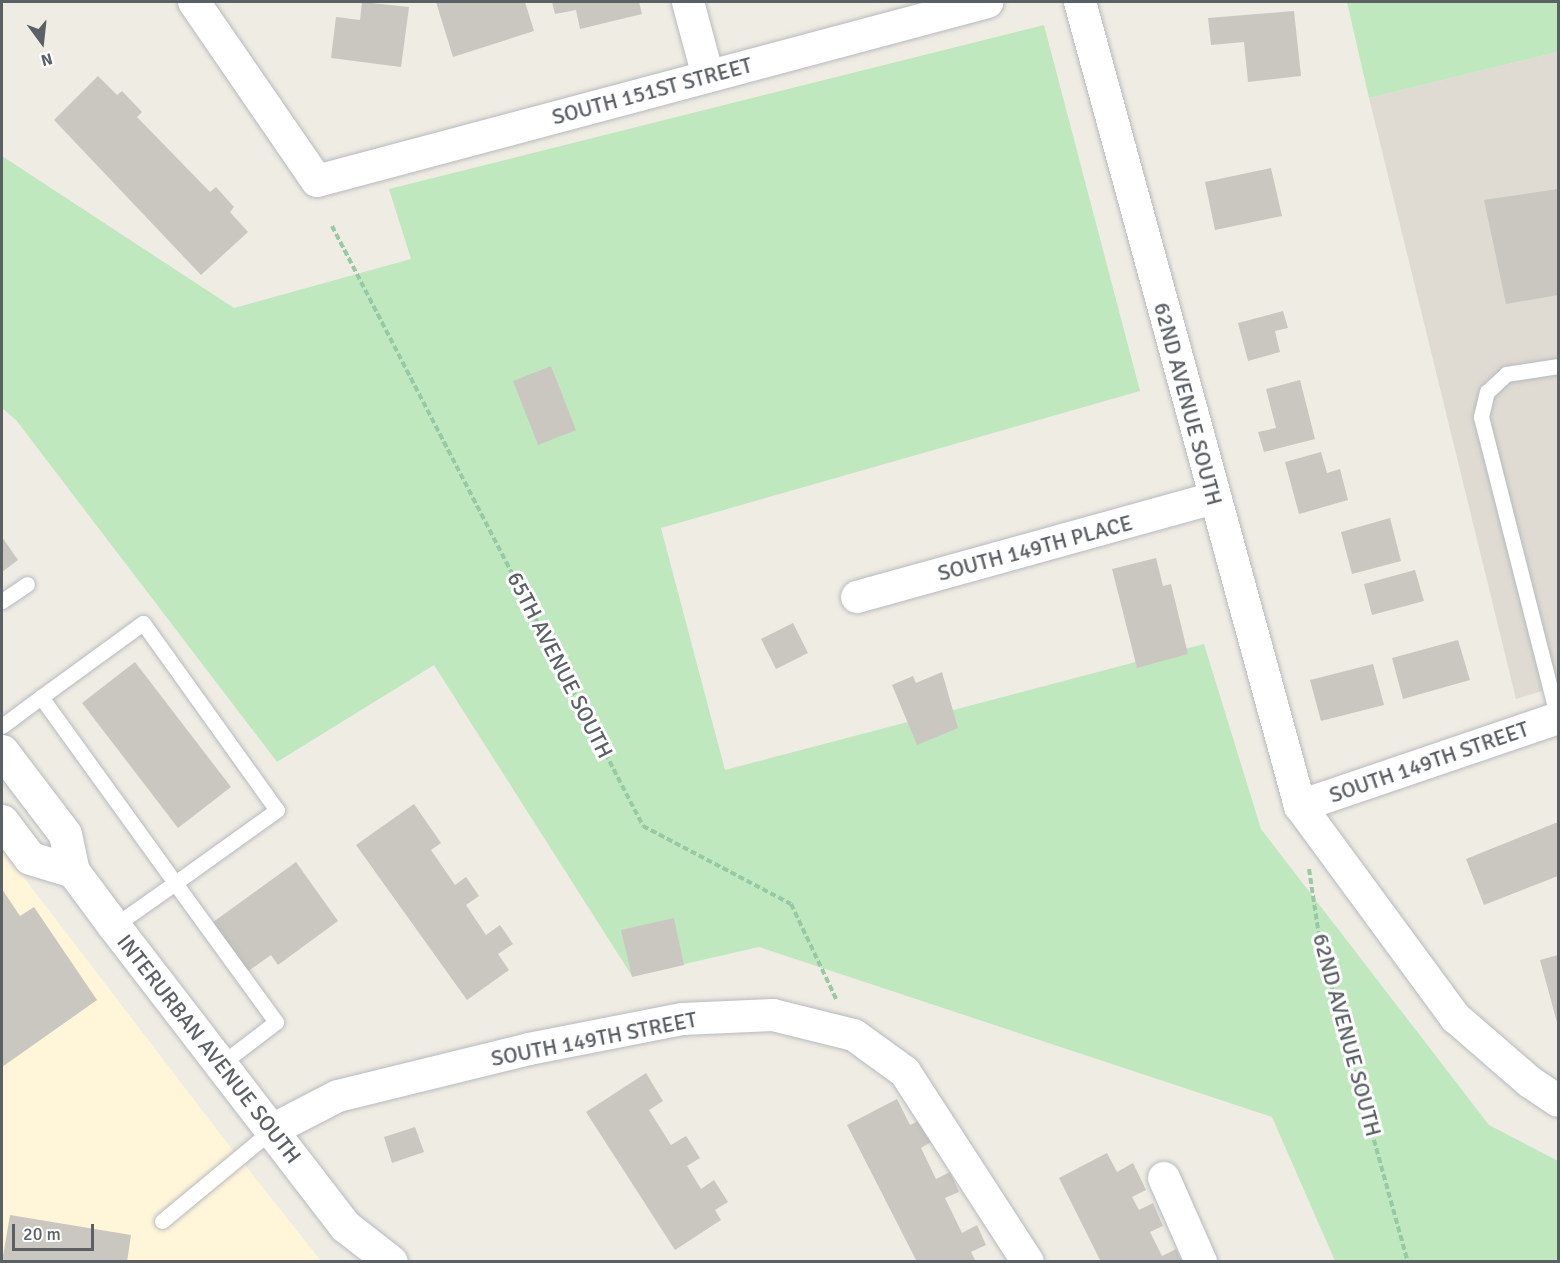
<!DOCTYPE html>
<style>
body{margin:0}
#map{position:relative;width:1560px;height:1263px;overflow:hidden;background:#efece3;font-family:Signika,sans-serif}
div>[style]{position:absolute}
[style*='--x']{left:calc(var(--x)*1px);top:calc(var(--y)*1px);width:calc(var(--w)*1px);rotate:calc(var(--a)*1deg)}
.commercial>*{inset:0;background:#fff5d8}
.education>*{inset:0;background:#dfdbd2}
.green>*{inset:0;background:#c0e8bf}
.building>*{inset:0;background:#cac7c0}
.path>*{height:4px;margin-top:-2px;transform-origin:0;background:repeating-linear-gradient(90deg,#97c9a4 0 6px,transparent 0 9px)}
.roads{filter:drop-shadow(0 0 2px #b6babe) drop-shadow(0 0 2px #b6babe)}
.service>*{height:15px;margin:-7.5px;padding:0 7.5px;transform-origin:7.5px;border-radius:7.5px;background:#fff}
.minor>*{height:32px;margin:-16px;padding:0 16px;transform-origin:16px;border-radius:16px;background:#fff}
.secondary>*{height:33px;margin:-16.5px;padding:0 16.5px;transform-origin:16.5px;border-radius:16.5px;background:#fff}
span{translate:-50% -50%;white-space:nowrap;text-align:center;line-height:1.15;-webkit-text-stroke:6px #fff;paint-order:stroke}
.street-label{font-size:22px;color:#5b6065}
.frame{position:absolute;inset:0;border:3px solid #5b6065;pointer-events:none}
.north{position:absolute;left:12px;top:12px;width:60px;height:60px;-webkit-text-stroke:4px #fff;paint-order:stroke;rotate:165deg;font-size:16px;font-weight:700;line-height:24px;text-align:center;color:#5b6065}
.north::after{content:'';display:block;margin:auto;width:21px;height:27px;background:#5b6065;clip-path:polygon(50% 0,100% 100%,50% 72%,0 100%)}
.scale{position:absolute;left:12px;top:1224px;width:82px;height:27px;box-sizing:border-box;border:3px solid #5b6065;border-top:0;padding-left:8px;font-size:18px;line-height:21px;white-space:nowrap;color:#5b6065;-webkit-text-stroke:4px #fff;paint-order:stroke}
</style>
<div id="map">
<div class="commercial">
<div style="clip-path:polygon(2px 849px,218px 1131px,321px 1261px,2px 1261px)"></div>
</div>
<div class="education">
<div style="clip-path:polygon(1558px 52px,1558px 686px,1516px 699px,1369px 98px)"></div>
</div>
<div class="green">
<div style="clip-path:polygon(1347px 2px,1558px 2px,1558px 52px,1369px 98px)"></div>
<div style="clip-path:polygon(1044px 25px,1140px 391px,661px 528px,725px 770px,1204px 644px,1261px 829px,1489px 1125px,1558px 1161px,1558px 1261px,1335px 1261px,1272px 1117px,759px 947px,632px 976px,434px 665px,277px 762px,16px 420px,2px 408px,2px 156px,234px 308px,411px 259px,389px 189px)"></div>
</div>
<div class="building">
<div style="clip-path:polygon(362px 2px,409px 7px,401px 67px,331px 58px,336px 17px,360px 20px)"></div>
<div style="clip-path:polygon(436px 2px,525px 2px,534px 31px,453px 57px)"></div>
<div style="clip-path:polygon(552px 2px,639px 2px,642px 14px,580px 29px,576px 10px,555px 14px)"></div>
<div style="clip-path:polygon(1294px 11px,1301px 76px,1248px 82px,1244px 42px,1211px 45px,1208px 18px)"></div>
<div style="clip-path:polygon(98px 76px,117px 95px,122px 91px,142px 112px,137px 117px,210px 192px,216px 187px,234px 207px,230px 212px,248px 232px,201px 275px,54px 120px)"></div>
<div style="clip-path:polygon(1271px 168px,1282px 216px,1215px 230px,1205px 182px)"></div>
<div style="clip-path:polygon(1558px 189px,1558px 295px,1506px 304px,1484px 200px)"></div>
<div style="clip-path:polygon(1283px 311px,1288px 328px,1275px 331px,1280px 352px,1248px 361px,1238px 323px)"></div>
<div style="clip-path:polygon(551px 366px,576px 430px,538px 445px,513px 381px)"></div>
<div style="clip-path:polygon(1300px 380px,1315px 439px,1264px 452px,1258px 432px,1276px 428px,1266px 389px)"></div>
<div style="clip-path:polygon(1321px 452px,1327px 473px,1340px 469px,1348px 500px,1299px 514px,1285px 462px)"></div>
<div style="clip-path:polygon(1390px 518px,1401px 561px,1352px 574px,1341px 532px)"></div>
<div style="clip-path:polygon(2px 537px,18px 560px,2px 572px)"></div>
<div style="clip-path:polygon(1156px 558px,1163px 586px,1171px 584px,1188px 654px,1137px 668px,1112px 569px)"></div>
<div style="clip-path:polygon(1415px 570px,1424px 601px,1372px 615px,1364px 584px)"></div>
<div style="clip-path:polygon(793px 623px,808px 653px,776px 669px,761px 639px)"></div>
<div style="clip-path:polygon(1458px 640px,1470px 680px,1403px 699px,1392px 658px)"></div>
<div style="clip-path:polygon(135px 662px,231px 787px,178px 828px,82px 703px)"></div>
<div style="clip-path:polygon(1373px 664px,1384px 705px,1321px 721px,1310px 680px)"></div>
<div style="clip-path:polygon(942px 672px,958px 728px,917px 745px,892px 685px,913px 676px,916px 683px)"></div>
<div style="clip-path:polygon(414px 804px,441px 843px,431px 850px,455px 885px,466px 877px,479px 896px,466px 905px,486px 935px,500px 925px,513px 944px,498px 954px,509px 970px,467px 1000px,356px 845px)"></div>
<div style="clip-path:polygon(1558px 822px,1558px 876px,1484px 905px,1466px 859px)"></div>
<div style="clip-path:polygon(296px 862px,338px 921px,278px 965px,271px 955px,244px 974px,209px 925px)"></div>
<div style="clip-path:polygon(2px 889px,20px 916px,34px 907px,97px 1000px,2px 1067px)"></div>
<div style="clip-path:polygon(674px 918px,684px 965px,632px 977px,621px 930px)"></div>
<div style="clip-path:polygon(1558px 955px,1558px 1026px,1540px 960px)"></div>
<div style="clip-path:polygon(646px 1073px,663px 1101px,649px 1110px,671px 1145px,686px 1136px,700px 1158px,687px 1166px,701px 1189px,714px 1180px,728px 1202px,715px 1210px,721px 1220px,675px 1250px,586px 1112px)"></div>
<div style="clip-path:polygon(897px 1099px,910px 1125px,922px 1119px,933px 1141px,921px 1148px,936px 1179px,950px 1172px,959px 1192px,945px 1198px,962px 1233px,977px 1225px,986px 1245px,971px 1252px,976px 1262px,917px 1262px,847px 1125px)"></div>
<div style="clip-path:polygon(415px 1127px,424px 1152px,392px 1163px,384px 1137px)"></div>
<div style="clip-path:polygon(1107px 1153px,1117px 1172px,1133px 1163px,1146px 1190px,1132px 1197px,1139px 1210px,1153px 1203px,1163px 1226px,1150px 1232px,1162px 1256px,1176px 1249px,1182px 1262px,1101px 1262px,1059px 1178px)"></div>
<div style="clip-path:polygon(10px 1215px,131px 1235px,127px 1262px,2px 1262px)"></div>
</div>
<div class="path">
<div style="--x:332;--y:226;--w:676;--a:62.6"></div>
<div style="--x:643;--y:826;--w:167;--a:27.8"></div>
<div style="--x:791;--y:904;--w:107;--a:64.6"></div>
<div style="--x:1309;--y:869;--w:81;--a:81.5"></div>
<div style="--x:1321;--y:949;--w:325;--a:74.5"></div>
</div>
<div class="roads">
<div class="service">
<div style="--x:2;--y:601;--w:30;--a:-34"></div>
<div style="--x:41;--y:697;--w:126;--a:-36"></div>
<div style="--x:143;--y:623;--w:230;--a:54.4"></div>
<div style="--x:277;--y:810;--w:125;--a:144.4"></div>
<div style="--x:175;--y:883;--w:172;--a:54"></div>
<div style="--x:276;--y:1022;--w:69;--a:142.6"></div>
<div style="--x:1558;--y:719;--w:312;--a:-104.3"></div>
<div style="--x:1481;--y:417;--w:26;--a:-77"></div>
<div style="--x:1487;--y:392;--w:26;--a:-43"></div>
<div style="--x:1506;--y:374;--w:53;--a:-8.7"></div>
<div style="--x:2;--y:726;--w:49;--a:-36.6"></div>
<div style="--x:41;--y:697;--w:229;--a:54.2"></div>
<div style="--x:175;--y:883;--w:75;--a:144.8"></div>
<div style="--x:162;--y:1221;--w:143;--a:-39.6"></div>
</div>
<div class="minor">
<div style="--x:194;--y:2;--w:217;--a:55.5"></div>
<div style="--x:317;--y:181;--w:694;--a:-14.94"></div>
<div style="--x:688;--y:2;--w:77;--a:74.9"></div>
<div style="--x:1080;--y:2;--w:834;--a:74.7"></div>
<div style="--x:1300;--y:806;--w:263;--a:53.7"></div>
<div style="--x:1456;--y:1018;--w:98;--a:40.9"></div>
<div style="--x:1530;--y:1082;--w:34;--a:34"></div>
<div style="--x:857;--y:597;--w:370;--a:-15.5"></div>
<div style="--x:1300;--y:806;--w:273;--a:-18.8"></div>
<div style="--x:272;--y:1130;--w:74;--a:-27.3"></div>
<div style="--x:338;--y:1096;--w:197;--a:-13.8"></div>
<div style="--x:529;--y:1049;--w:156;--a:-11.1"></div>
<div style="--x:682;--y:1019;--w:91;--a:-2.5"></div>
<div style="--x:773;--y:1015;--w:83;--a:13.9"></div>
<div style="--x:854;--y:1035;--w:63;--a:36"></div>
<div style="--x:905;--y:1072;--w:226;--a:57.1"></div>
<div style="--x:1164;--y:1178;--w:92;--a:66.2"></div>
</div>
<div class="secondary">
<div style="--x:2;--y:751;--w:104;--a:52.8"></div>
<div style="--x:65;--y:834;--w:38;--a:78"></div>
<div style="--x:73;--y:871;--w:69;--a:53.3"></div>
<div style="--x:114;--y:926;--w:379;--a:52.4"></div>
<div style="--x:345;--y:1226;--w:58;--a:38"></div>
<div style="--x:2;--y:821;--w:46;--a:52.9"></div>
<div style="--x:30;--y:858;--w:45;--a:16.8"></div>
</div>
</div>
<div class="street-label">
<span style="left:652px;top:91px;rotate:-15deg">SOUTH 151ST STREET</span>
<span style="left:1188px;top:404px;rotate:75deg">62ND AVENUE SOUTH</span>
<span style="left:1035px;top:548px;rotate:-15deg">SOUTH 149TH PLACE</span>
<span style="left:560px;top:665px;rotate:63deg">65TH AVENUE SOUTH</span>
<span style="left:1429px;top:762px;rotate:-19deg">SOUTH 149TH STREET</span>
<span style="left:1347px;top:1035px;rotate:75deg">62ND AVENUE SOUTH</span>
<span style="left:594px;top:1039px;rotate:-11deg">SOUTH 149TH STREET</span>
<span style="left:209px;top:1049px;rotate:52deg">INTERURBAN AVENUE SOUTH</span>
</div>
<div class="frame"></div>
<div class="north">N</div>
<div class="scale">20 m</div>
</div>
